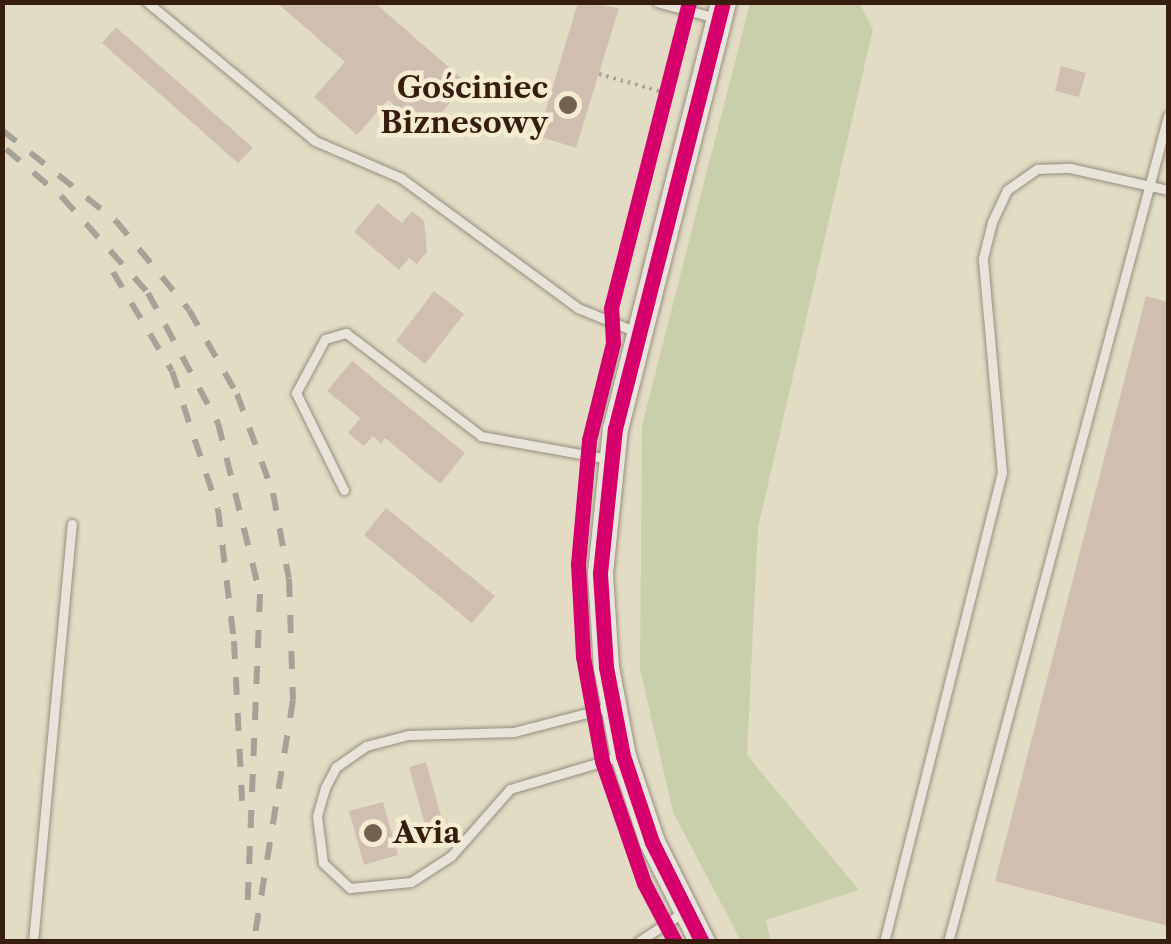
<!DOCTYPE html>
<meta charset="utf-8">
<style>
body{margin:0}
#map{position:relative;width:1171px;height:944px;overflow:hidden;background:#e3dcc5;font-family:"Libre Caslon Text",serif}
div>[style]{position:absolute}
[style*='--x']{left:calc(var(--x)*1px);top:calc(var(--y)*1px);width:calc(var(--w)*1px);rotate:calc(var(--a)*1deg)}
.green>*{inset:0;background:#c9cfaa}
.building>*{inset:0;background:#d0bfb1}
.path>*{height:4px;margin-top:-2px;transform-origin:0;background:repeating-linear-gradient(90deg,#a8a197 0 2.5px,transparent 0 7.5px)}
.roads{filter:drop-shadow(0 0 2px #958e7f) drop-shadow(0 0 2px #958e7f)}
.lane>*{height:9px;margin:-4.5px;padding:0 4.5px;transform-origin:4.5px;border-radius:4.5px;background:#e8e4d9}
.secondary>*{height:25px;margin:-12.5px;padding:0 12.5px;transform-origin:12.5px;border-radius:12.5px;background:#e8e4d9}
.rail>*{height:6px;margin-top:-3px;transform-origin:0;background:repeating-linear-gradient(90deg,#a8a197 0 18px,transparent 0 36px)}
.cycleway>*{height:15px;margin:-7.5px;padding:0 7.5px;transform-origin:7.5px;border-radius:7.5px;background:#d6006c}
.dots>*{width:28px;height:28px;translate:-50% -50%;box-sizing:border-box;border:5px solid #f5ecd1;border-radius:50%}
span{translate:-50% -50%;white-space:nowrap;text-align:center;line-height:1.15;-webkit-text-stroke:9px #f5ecd1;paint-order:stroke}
.poi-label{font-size:30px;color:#361d0d;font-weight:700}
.right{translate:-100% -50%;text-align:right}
.left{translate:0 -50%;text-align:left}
.frame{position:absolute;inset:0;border:5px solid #361d0d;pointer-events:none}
</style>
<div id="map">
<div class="green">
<div style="clip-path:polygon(750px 3px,859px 3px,873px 29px,758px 528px,747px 755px,859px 890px,766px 920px,771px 942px,741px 941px,673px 812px,640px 669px,642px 425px)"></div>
</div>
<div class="building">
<div style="clip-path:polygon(276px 2px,374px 2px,467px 83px,425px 132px,388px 100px,357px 135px,314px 97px,345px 62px)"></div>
<div style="clip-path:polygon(578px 2px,619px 8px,576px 148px,538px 136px)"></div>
<div style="clip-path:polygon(116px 27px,253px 148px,238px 163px,102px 43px)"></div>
<div style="clip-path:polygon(1061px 66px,1086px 73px,1079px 97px,1055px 91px)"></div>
<div style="clip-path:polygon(378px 203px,402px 223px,412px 211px,424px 221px,427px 252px,417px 264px,409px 258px,399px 270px,354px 232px)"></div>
<div style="clip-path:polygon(434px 291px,464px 314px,425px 364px,396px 341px)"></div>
<div style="clip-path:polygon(1146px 296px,1168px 302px,1168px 926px,995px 881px)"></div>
<div style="clip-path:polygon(352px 361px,465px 453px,440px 484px,385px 438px,381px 444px,373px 436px,364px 446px,348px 433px,360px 418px,327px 391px)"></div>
<div style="clip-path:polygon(386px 508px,495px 596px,472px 623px,364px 535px)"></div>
<div style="clip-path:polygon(426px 762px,444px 827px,427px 832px,409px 767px)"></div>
<div style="clip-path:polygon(383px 802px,398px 855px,364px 865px,349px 811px)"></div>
</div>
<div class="path">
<div style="--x:599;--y:74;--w:70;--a:15.8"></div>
</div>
<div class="roads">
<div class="lane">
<div style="--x:147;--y:2;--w:218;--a:39.6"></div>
<div style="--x:315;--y:141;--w:94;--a:23.3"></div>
<div style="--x:401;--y:178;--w:220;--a:36.3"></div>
<div style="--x:578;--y:308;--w:66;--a:22.3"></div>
<div style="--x:657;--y:2;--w:61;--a:15.2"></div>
<div style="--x:344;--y:490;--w:108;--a:-116.3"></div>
<div style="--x:296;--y:393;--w:61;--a:-61.8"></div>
<div style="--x:325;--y:339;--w:22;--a:-16"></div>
<div style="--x:346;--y:333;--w:170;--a:37.3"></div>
<div style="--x:481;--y:436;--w:130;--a:10.2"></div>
<div style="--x:610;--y:707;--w:99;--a:165.4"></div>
<div style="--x:514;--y:732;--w:106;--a:178.4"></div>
<div style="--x:408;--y:735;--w:43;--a:165.3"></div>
<div style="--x:366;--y:746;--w:37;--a:145"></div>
<div style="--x:336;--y:767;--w:24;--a:118"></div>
<div style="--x:325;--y:788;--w:29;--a:106"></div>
<div style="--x:317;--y:816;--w:47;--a:82.7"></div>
<div style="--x:323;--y:863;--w:37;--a:43"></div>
<div style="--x:350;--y:888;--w:61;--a:-5.6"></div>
<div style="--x:411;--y:882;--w:48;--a:-33"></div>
<div style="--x:451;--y:856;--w:89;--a:-48.6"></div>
<div style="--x:510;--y:789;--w:113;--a:-16.5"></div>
<div style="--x:33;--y:942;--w:420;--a:-84.7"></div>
<div style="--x:638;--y:942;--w:53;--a:-33.4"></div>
<div style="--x:884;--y:942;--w:484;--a:-75.9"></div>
<div style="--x:1002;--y:473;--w:216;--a:-95.1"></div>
<div style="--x:983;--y:258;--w:37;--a:-76"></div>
<div style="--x:992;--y:222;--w:35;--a:-65"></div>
<div style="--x:1007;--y:190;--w:37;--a:-35"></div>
<div style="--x:1037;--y:169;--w:33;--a:-2"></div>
<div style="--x:1070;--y:168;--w:100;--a:12.7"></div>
<div style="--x:948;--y:942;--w:855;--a:-75.09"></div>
</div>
<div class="secondary">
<div style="--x:702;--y:942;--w:112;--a:-116.6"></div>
<div style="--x:652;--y:842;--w:91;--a:-108.6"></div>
<div style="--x:623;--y:756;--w:91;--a:-100.8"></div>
<div style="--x:606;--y:667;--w:94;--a:-93.7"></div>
<div style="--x:600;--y:573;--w:145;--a:-84.1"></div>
<div style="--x:615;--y:429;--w:440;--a:-75.8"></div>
</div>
</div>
<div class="rail">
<div style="--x:2;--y:130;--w:146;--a:38.6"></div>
<div style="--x:116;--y:221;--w:115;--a:50.6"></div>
<div style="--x:189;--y:310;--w:97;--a:60.3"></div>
<div style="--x:237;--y:394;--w:105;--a:70"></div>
<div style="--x:273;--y:493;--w:87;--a:79.5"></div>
<div style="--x:289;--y:579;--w:121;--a:88.1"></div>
<div style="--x:293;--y:700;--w:245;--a:99.2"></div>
<div style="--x:6;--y:149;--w:74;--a:40.6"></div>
<div style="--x:62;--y:197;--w:129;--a:48.1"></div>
<div style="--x:148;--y:293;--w:148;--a:61.7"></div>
<div style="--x:218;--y:423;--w:176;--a:76.2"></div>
<div style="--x:260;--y:594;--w:323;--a:92.3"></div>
<div style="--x:113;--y:272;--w:115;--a:59.2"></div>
<div style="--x:172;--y:371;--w:145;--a:71.6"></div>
<div style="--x:218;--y:509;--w:133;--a:83.1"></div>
<div style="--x:234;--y:641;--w:160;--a:87.1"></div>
</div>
<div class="cycleway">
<div style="--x:675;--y:942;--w:67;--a:-117.7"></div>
<div style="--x:644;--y:883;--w:129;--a:-109"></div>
<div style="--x:602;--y:761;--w:107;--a:-100.3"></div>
<div style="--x:583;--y:656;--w:92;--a:-93.1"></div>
<div style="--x:578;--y:564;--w:124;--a:-84.9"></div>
<div style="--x:589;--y:440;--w:100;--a:-76.1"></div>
<div style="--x:613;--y:343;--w:35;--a:-93"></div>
<div style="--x:611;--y:308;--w:316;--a:-75.7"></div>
<div style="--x:702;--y:942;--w:112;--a:-116.6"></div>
<div style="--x:652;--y:842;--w:91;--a:-108.6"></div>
<div style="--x:623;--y:756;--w:91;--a:-100.8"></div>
<div style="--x:606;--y:667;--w:94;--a:-93.7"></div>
<div style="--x:600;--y:573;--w:145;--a:-84.1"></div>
<div style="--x:615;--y:429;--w:440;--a:-75.8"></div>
</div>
<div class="dots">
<div style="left:568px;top:105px;background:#73604d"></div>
<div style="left:373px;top:833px;background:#73604d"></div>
</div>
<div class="poi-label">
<span class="right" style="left:548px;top:105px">Gościniec<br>Biznesowy</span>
<span class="left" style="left:393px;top:833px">Avia</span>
</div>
<div class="frame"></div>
</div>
